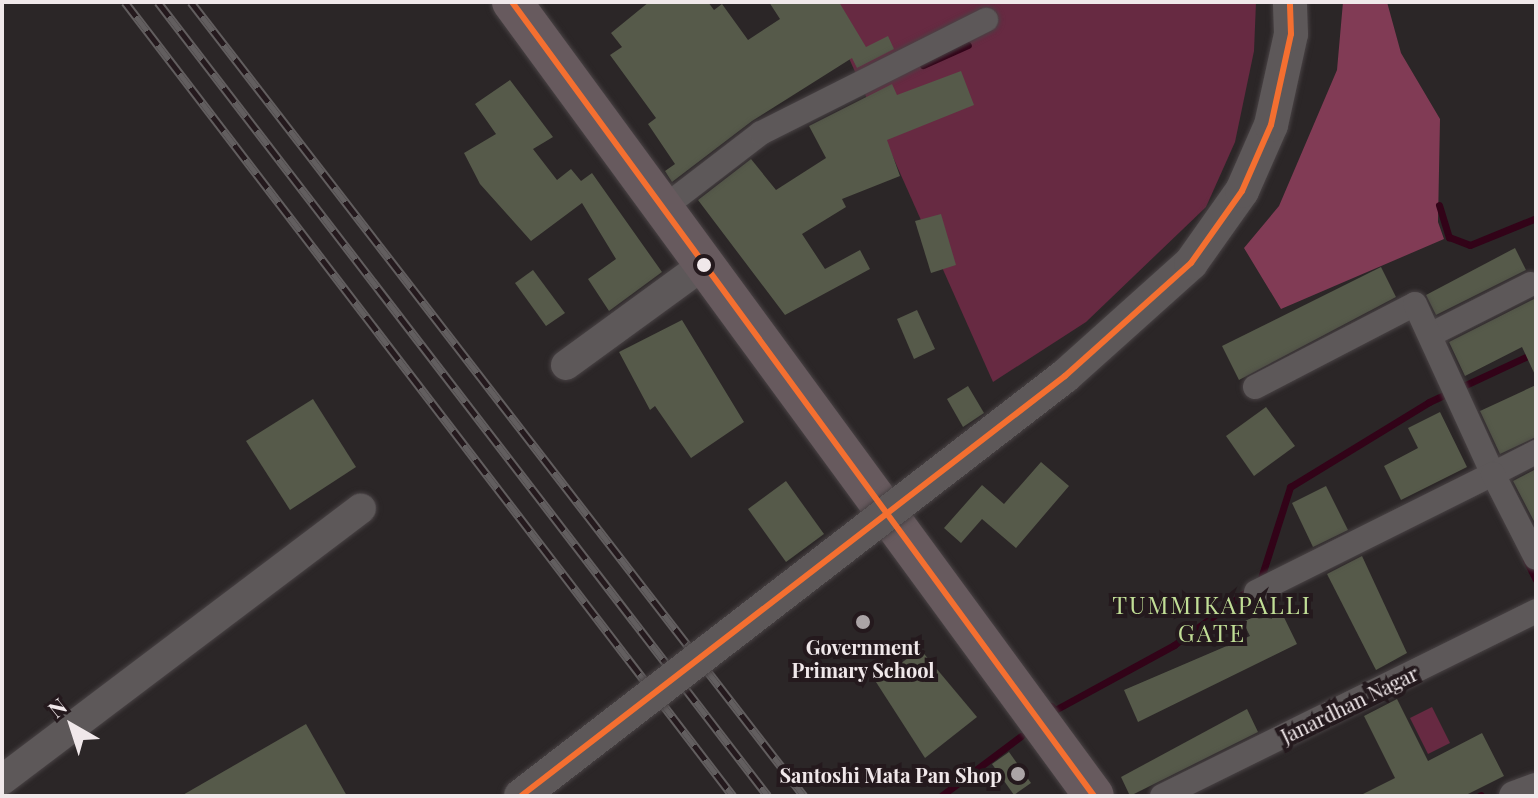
<!DOCTYPE html>
<style>
body{margin:0}
#map{position:relative;width:1538px;height:798px;overflow:hidden;background:#2b2627;font-family:"Playfair Display",serif}
div>[style]{position:absolute}
[style*='--x']{left:calc(var(--x)*1px);top:calc(var(--y)*1px);width:calc(var(--w)*1px);rotate:calc(var(--a)*1deg)}
.green>*{inset:0;background:#672a42}
.forest>*{inset:0;background:#813b55}
.stream>*{height:7px;margin:-3.5px;padding:0 3.5px;transform-origin:3.5px;border-radius:3.5px;background:#320318}
.building>*{inset:0;background:#565a4a}
.roads{filter:drop-shadow(0 0 2px #484244) drop-shadow(0 0 2px #484244)}
.minor>*{height:24px;margin:-12px;padding:0 12px;transform-origin:12px;border-radius:12px;background:#5d5859}
.tertiary>*{height:30px;margin:-15px;padding:0 15px;transform-origin:15px;border-radius:15px;background:#5d5859}
.trunk>*{height:40px;margin:-20px;padding:0 20px;transform-origin:20px;border-radius:20px;background:#675a5e}
.rail>*{height:9px;margin-top:-4.5px;transform-origin:0;background:repeating-linear-gradient(90deg,#24191d 0 18px,#625e5f 0 36px);box-sizing:border-box;border-block:2px solid #625e5f}
.bridges{filter:drop-shadow(0 0 2px #484244) drop-shadow(0 0 2px #484244)}
.secondary-bridge>*{height:34px;margin:-17px;padding:0 17px;transform-origin:17px;border-radius:17px;background:#5d5859}
.bus-1>*{height:6px;margin:-3px;padding:0 3px;transform-origin:3px;border-radius:3px;background:#f46f30}
.dots>*{width:22px;height:22px;translate:-50% -50%;box-sizing:border-box;border:4px solid #24191d;border-radius:50%}
span{translate:-50% -50%;white-space:nowrap;text-align:center;line-height:1.15;-webkit-text-stroke:8px #24191d;paint-order:stroke}
.poi-label{font-size:20px;color:#f0e8ea;font-weight:700}
.right{translate:-100% -50%;text-align:right}
.street-label{font-size:20px;color:#f0e8ea}
.quarter-label{font-size:24px;color:#c1de96;letter-spacing:2px}
.frame{position:absolute;inset:0;border:4px solid #f0e8ea;pointer-events:none}
.north{position:absolute;left:32px;top:686px;width:80px;height:80px;-webkit-text-stroke:6px #24191d;paint-order:stroke;rotate:321deg;font-size:22px;font-weight:700;line-height:32px;text-align:center;color:#f0e8ea}
.north::after{content:'';display:block;margin:auto;width:28px;height:36px;background:#f0e8ea;clip-path:polygon(50% 0,100% 100%,50% 72%,0 100%)}
</style>
<div id="map">
<div class="green">
<div style="clip-path:polygon(824px 2px,1256px 2px,1254px 51px,1235px 142px,1206px 207px,1086px 322px,993px 382px)"></div>
<div style="clip-path:polygon(1432px 707px,1450px 743px,1428px 754px,1410px 718px)"></div>
</div>
<div class="forest">
<div style="clip-path:polygon(1343px 2px,1387px 2px,1401px 53px,1440px 119px,1438px 222px,1444px 239px,1281px 309px,1244px 248px,1279px 206px,1337px 70px)"></div>
</div>
<div class="stream">
<div style="--x:923;--y:65;--w:49;--a:-24"></div>
<div style="--x:1439;--y:205;--w:34;--a:73"></div>
<div style="--x:1449;--y:237;--w:22;--a:21"></div>
<div style="--x:1470;--y:245;--w:71;--a:-22.2"></div>
<div style="--x:1526;--y:560;--w:22;--a:63"></div>
<div style="--x:1261;--y:578;--w:96;--a:-72.3"></div>
<div style="--x:1290;--y:487;--w:163;--a:-31.4"></div>
<div style="--x:1429;--y:402;--w:118;--a:-25"></div>
<div style="--x:1051;--y:706;--w:6;--a:45"></div>
<div style="--x:1055;--y:710;--w:136;--a:-28.6"></div>
<div style="--x:1174;--y:645;--w:93;--a:-36.3"></div>
<div style="--x:941;--y:796;--w:100;--a:-36.9"></div>
<div style="--x:1479;--y:796;--w:2;--a:-27"></div>
</div>
<div class="building">
<div style="clip-path:polygon(649px 2px,708px 2px,714px 10px,722px 4px,748px 40px,780px 19px,769px 2px,839px 2px,866px 47px,888px 36px,894px 49px,857px 68px,852px 58px,752px 121px,672px 182px,665px 171px,675px 164px,648px 124px,656px 118px,610px 55px,622px 47px,611px 33px)"></div>
<div style="clip-path:polygon(961px 71px,974px 105px,887px 140px,900px 176px,842px 199px,846px 207px,802px 234px,825px 269px,860px 250px,870px 269px,785px 315px,698px 200px,751px 159px,776px 190px,826px 158px,809px 126px,892px 84px,897px 95px)"></div>
<div style="clip-path:polygon(510px 80px,553px 137px,533px 149px,557px 180px,571px 169px,581px 181px,592px 173px,662px 272px,609px 311px,588px 279px,616px 259px,582px 203px,531px 241px,480px 184px,464px 153px,496px 134px,475px 104px)"></div>
<div style="clip-path:polygon(941px 214px,956px 265px,931px 273px,915px 221px)"></div>
<div style="clip-path:polygon(1515px 248px,1526px 270px,1436px 315px,1426px 295px)"></div>
<div style="clip-path:polygon(1381px 267px,1396px 297px,1239px 380px,1222px 346px)"></div>
<div style="clip-path:polygon(533px 270px,565px 313px,546px 326px,515px 283px)"></div>
<div style="clip-path:polygon(1536px 298px,1536px 377px,1522px 347px,1465px 376px,1449px 342px)"></div>
<div style="clip-path:polygon(917px 310px,935px 349px,914px 359px,897px 319px)"></div>
<div style="clip-path:polygon(682px 320px,744px 422px,691px 458px,655px 406px,650px 410px,619px 352px)"></div>
<div style="clip-path:polygon(1536px 385px,1536px 437px,1500px 454px,1480px 411px)"></div>
<div style="clip-path:polygon(968px 386px,984px 413px,963px 427px,947px 399px)"></div>
<div style="clip-path:polygon(313px 399px,356px 467px,290px 510px,246px 441px)"></div>
<div style="clip-path:polygon(1266px 407px,1295px 446px,1254px 476px,1226px 436px)"></div>
<div style="clip-path:polygon(1440px 412px,1467px 467px,1401px 500px,1384px 466px,1418px 448px,1408px 428px)"></div>
<div style="clip-path:polygon(1041px 462px,1069px 486px,1016px 548px,982px 519px,961px 543px,944px 528px,982px 485px,1004px 504px)"></div>
<div style="clip-path:polygon(1536px 469px,1536px 525px,1513px 481px)"></div>
<div style="clip-path:polygon(786px 481px,824px 534px,786px 562px,748px 509px)"></div>
<div style="clip-path:polygon(1326px 486px,1348px 530px,1313px 547px,1292px 503px)"></div>
<div style="clip-path:polygon(1362px 556px,1407px 653px,1376px 670px,1327px 574px)"></div>
<div style="clip-path:polygon(1278px 605px,1297px 644px,1138px 722px,1124px 690px,1250px 636px,1243px 622px)"></div>
<div style="clip-path:polygon(920px 649px,977px 717px,925px 758px,876px 682px)"></div>
<div style="clip-path:polygon(1397px 699px,1428px 761px,1482px 733px,1504px 776px,1464px 796px,1359px 796px,1395px 778px,1364px 716px)"></div>
<div style="clip-path:polygon(1247px 709px,1258px 732px,1130px 796px,1121px 777px)"></div>
<div style="clip-path:polygon(306px 724px,347px 796px,181px 796px)"></div>
<div style="clip-path:polygon(1009px 752px,1031px 783px,1014px 795px,992px 764px)"></div>
</div>
<div class="roads">
<div class="minor">
<div style="--x:662;--y:209;--w:125;--a:-37.5"></div>
<div style="--x:761;--y:133;--w:252;--a:-26.7"></div>
<div style="--x:1430;--y:335;--w:113;--a:-26.8"></div>
<div style="--x:1255;--y:387;--w:180;--a:-27.4"></div>
<div style="--x:1415;--y:304;--w:187;--a:65.4"></div>
<div style="--x:1493;--y:474;--w:48;--a:-27.1"></div>
<div style="--x:1256;--y:592;--w:265;--a:-26.5"></div>
<div style="--x:1493;--y:474;--w:94;--a:62.9"></div>
<div style="--x:1162;--y:796;--w:417;--a:-26.3"></div>
</div>
<div class="tertiary">
<div style="--x:566;--y:365;--w:170;--a:-36.1"></div>
<div style="--x:2;--y:780;--w:450;--a:-37.1"></div>
<div style="--x:1514;--y:796;--w:23;--a:-20"></div>
</div>
<div class="trunk">
<div style="--x:512;--y:2;--w:984;--a:53.76"></div>
</div>
</div>
<div class="rail">
<div style="--x:125;--y:2;--w:1000;--a:52.56"></div>
<div style="--x:158;--y:2;--w:1001;--a:52.47"></div>
<div style="--x:191;--y:2;--w:1003;--a:52.33"></div>
</div>
<div class="bridges">
<div class="secondary-bridge">
<div style="--x:521;--y:796;--w:687;--a:-37.67"></div>
<div style="--x:1065;--y:376;--w:169;--a:-41.9"></div>
<div style="--x:1191;--y:263;--w:88;--a:-54.7"></div>
<div style="--x:1242;--y:191;--w:72;--a:-66.3"></div>
<div style="--x:1271;--y:125;--w:93;--a:-77.6"></div>
<div style="--x:1291;--y:34;--w:32;--a:-92"></div>
</div>
</div>
<div class="bus-1">
<div style="--x:512;--y:2;--w:984;--a:53.76"></div>
<div style="--x:521;--y:796;--w:687;--a:-37.67"></div>
<div style="--x:1065;--y:376;--w:169;--a:-41.9"></div>
<div style="--x:1191;--y:263;--w:88;--a:-54.7"></div>
<div style="--x:1242;--y:191;--w:72;--a:-66.3"></div>
<div style="--x:1271;--y:125;--w:93;--a:-77.6"></div>
<div style="--x:1291;--y:34;--w:32;--a:-92"></div>
</div>
<div class="dots">
<div style="left:704px;top:265px;background:#f0e8ea"></div>
<div style="left:863px;top:622px;background:#aba4a6"></div>
<div style="left:1018px;top:774px;background:#aba4a6"></div>
</div>
<div class="poi-label">
<span style="left:863px;top:658px">Government<br>Primary School</span>
<span class="right" style="left:1002px;top:774px">Santoshi Mata Pan Shop</span>
</div>
<div class="street-label">
<span style="left:1349px;top:704px;rotate:-26deg">Janardhan Nagar</span>
</div>
<div class="quarter-label">
<span style="left:1212px;top:619px">TUMMIKAPALLI<br>GATE</span>
</div>
<div class="frame"></div>
<div class="north">N</div>
</div>
